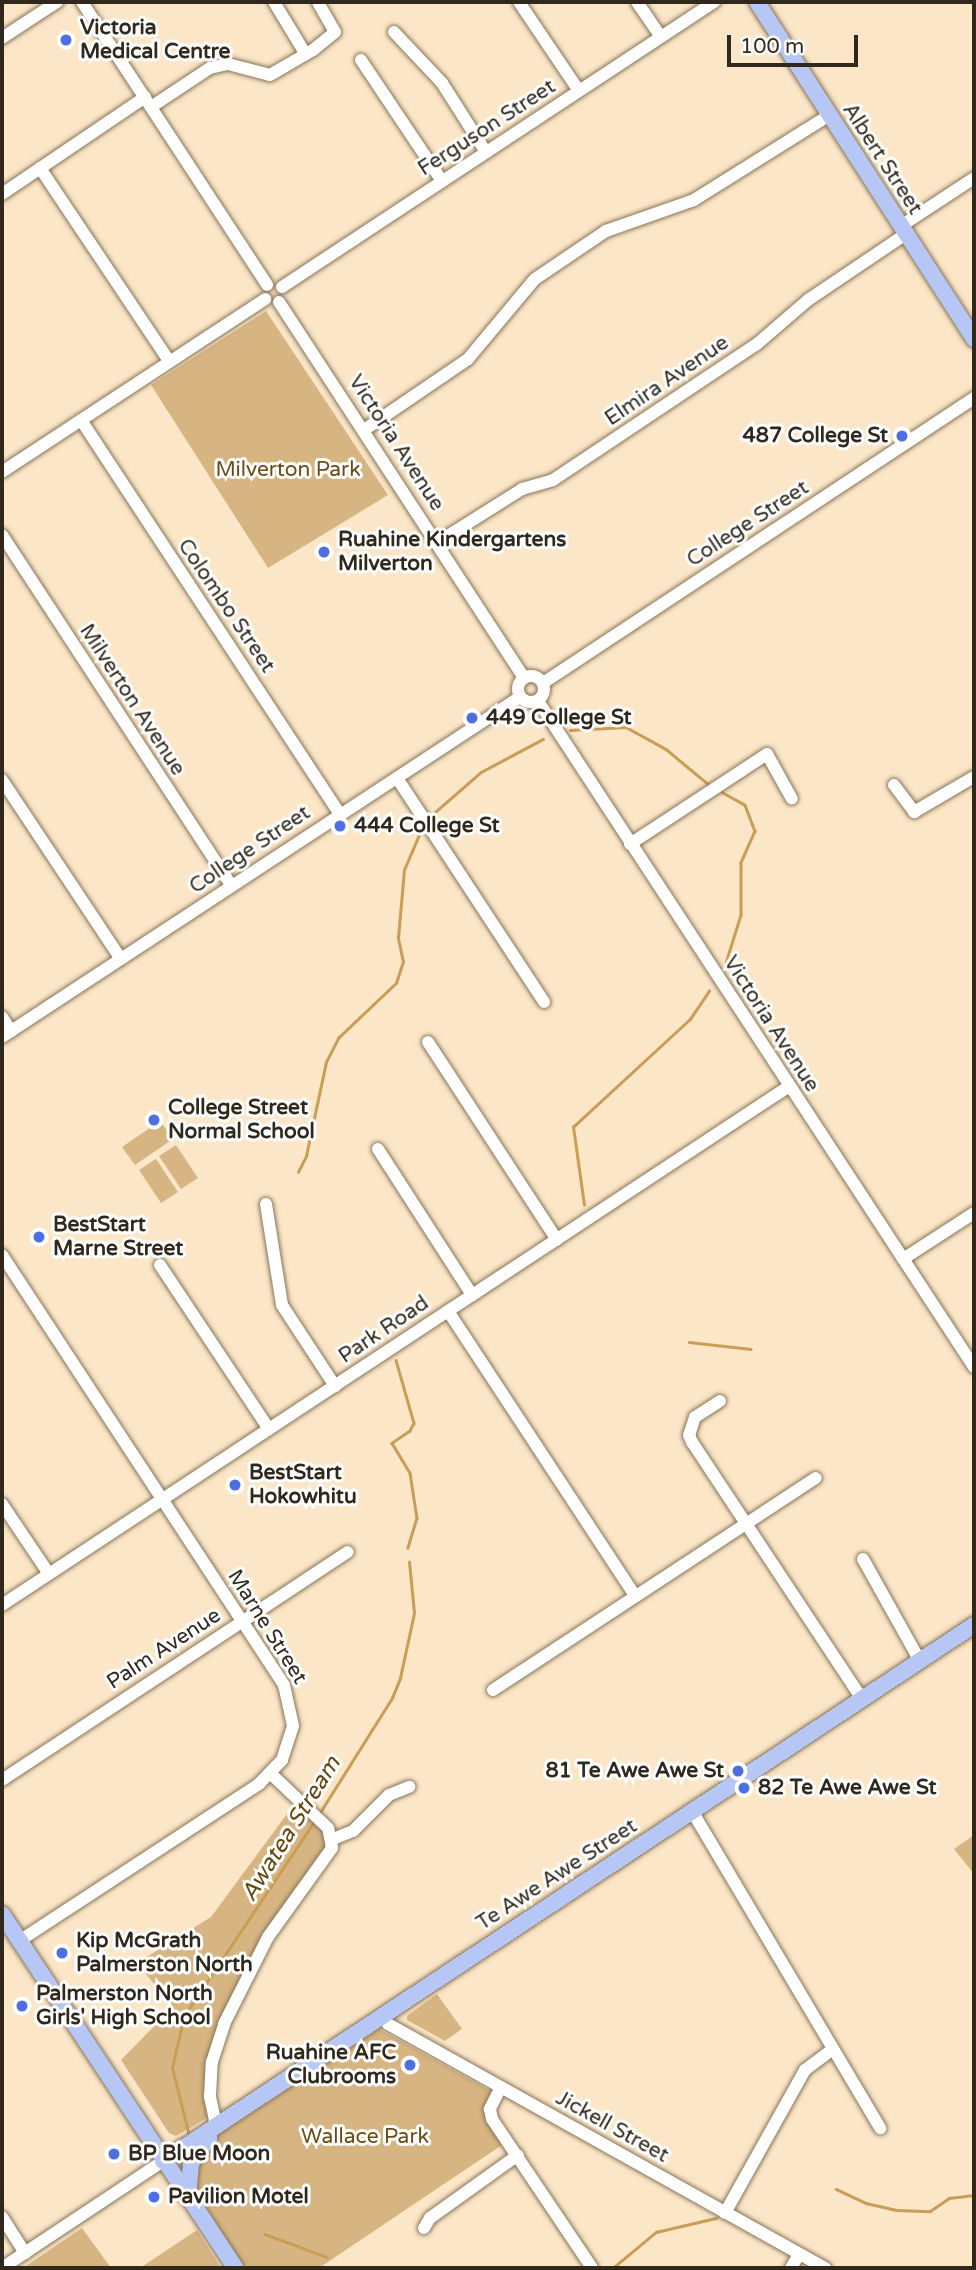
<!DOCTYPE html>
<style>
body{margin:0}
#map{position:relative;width:976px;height:2270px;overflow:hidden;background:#fbe6c7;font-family:"Varela Round",sans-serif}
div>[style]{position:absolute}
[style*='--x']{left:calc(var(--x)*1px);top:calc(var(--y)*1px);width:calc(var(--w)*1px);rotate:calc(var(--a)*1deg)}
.green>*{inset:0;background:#d7b583}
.stream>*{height:2.5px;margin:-1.25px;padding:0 1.25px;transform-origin:1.25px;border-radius:1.25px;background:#ca9d56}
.roads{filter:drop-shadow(0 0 2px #877457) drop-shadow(0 0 2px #877457)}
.minor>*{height:12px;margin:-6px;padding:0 6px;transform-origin:6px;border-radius:6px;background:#fff}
.minor>.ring{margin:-6px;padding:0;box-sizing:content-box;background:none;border:12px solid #fff;border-radius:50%}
.major>*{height:16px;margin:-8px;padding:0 8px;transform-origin:8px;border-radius:8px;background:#b6c7f6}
.dots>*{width:19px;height:19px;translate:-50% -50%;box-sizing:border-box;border:4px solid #fff;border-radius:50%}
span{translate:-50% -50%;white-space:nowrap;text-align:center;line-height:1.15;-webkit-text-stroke:6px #fff;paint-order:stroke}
.poi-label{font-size:21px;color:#30281c;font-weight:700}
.left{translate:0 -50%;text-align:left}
.right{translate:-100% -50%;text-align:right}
.street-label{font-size:21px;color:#30281c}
.park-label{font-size:21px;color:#6a4b14}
.water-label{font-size:23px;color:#64450c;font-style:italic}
.frame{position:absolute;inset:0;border:4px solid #30281c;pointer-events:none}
.scale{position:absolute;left:727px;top:35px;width:131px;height:32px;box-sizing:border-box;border:4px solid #30281c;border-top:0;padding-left:9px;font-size:21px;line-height:24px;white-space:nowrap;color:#30281c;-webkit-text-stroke:5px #fff;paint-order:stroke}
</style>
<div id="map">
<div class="green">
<div style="clip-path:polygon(266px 311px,388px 495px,268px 568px,151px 385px)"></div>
<div style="clip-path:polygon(160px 1121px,173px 1139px,135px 1165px,122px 1147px)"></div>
<div style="clip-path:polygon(176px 1145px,198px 1178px,181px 1189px,159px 1156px)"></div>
<div style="clip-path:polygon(156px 1159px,178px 1192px,161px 1203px,139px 1170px)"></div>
<div style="clip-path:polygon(298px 1799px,333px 1839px,268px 1937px,212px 2062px,210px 2116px,176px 2136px,169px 2133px,121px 2060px,173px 2007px,137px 1963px,211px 1917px)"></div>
<div style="clip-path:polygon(974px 1835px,974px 1874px,954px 1849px)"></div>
<div style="clip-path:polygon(437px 1994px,462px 2029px,445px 2041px,407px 2020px,407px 2016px)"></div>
<div style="clip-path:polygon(379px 2029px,494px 2093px,490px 2109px,508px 2141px,319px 2268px,245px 2268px,177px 2162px)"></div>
<div style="clip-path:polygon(82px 2228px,111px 2268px,23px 2268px)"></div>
<div style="clip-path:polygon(197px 2230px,221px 2268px,140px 2268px)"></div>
</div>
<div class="stream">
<div style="--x:570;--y:730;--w:56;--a:-3.1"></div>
<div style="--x:626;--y:727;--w:46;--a:28.8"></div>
<div style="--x:666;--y:749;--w:55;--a:39.8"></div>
<div style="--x:722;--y:792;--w:26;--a:29"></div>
<div style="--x:745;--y:805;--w:28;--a:69"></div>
<div style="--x:755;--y:831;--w:35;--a:114"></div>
<div style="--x:741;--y:863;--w:52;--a:90"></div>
<div style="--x:741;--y:915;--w:50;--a:107.4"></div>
<div style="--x:434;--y:813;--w:62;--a:-41.1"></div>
<div style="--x:481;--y:772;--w:70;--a:-28"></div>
<div style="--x:298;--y:1172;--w:18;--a:-63"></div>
<div style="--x:306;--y:1156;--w:96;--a:-78"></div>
<div style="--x:326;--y:1062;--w:27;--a:-63"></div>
<div style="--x:338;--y:1038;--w:80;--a:-43.5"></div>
<div style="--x:396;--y:983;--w:22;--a:-72"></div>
<div style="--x:403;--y:962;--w:25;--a:-102"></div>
<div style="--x:398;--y:938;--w:68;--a:-85"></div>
<div style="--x:404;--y:870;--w:39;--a:-67"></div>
<div style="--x:584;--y:1205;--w:79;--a:-98"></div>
<div style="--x:573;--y:1127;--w:159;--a:-42.7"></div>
<div style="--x:690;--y:1019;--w:34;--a:-56"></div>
<div style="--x:689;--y:1342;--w:62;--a:6.4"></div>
<div style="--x:396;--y:1360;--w:66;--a:74.1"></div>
<div style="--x:414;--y:1423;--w:9;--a:117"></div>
<div style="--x:410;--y:1431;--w:22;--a:146"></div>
<div style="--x:392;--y:1443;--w:35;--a:59"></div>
<div style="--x:410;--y:1473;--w:46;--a:81.2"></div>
<div style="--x:417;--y:1518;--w:31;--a:107"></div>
<div style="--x:319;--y:1814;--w:137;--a:-57.8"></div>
<div style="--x:392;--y:1698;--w:22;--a:-68"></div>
<div style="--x:400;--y:1678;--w:66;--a:-77.8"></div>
<div style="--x:414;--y:1613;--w:51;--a:-95.6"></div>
<div style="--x:189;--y:2136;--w:70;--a:-104"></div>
<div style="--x:172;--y:2068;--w:53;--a:-77"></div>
<div style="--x:184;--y:2016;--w:234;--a:-56.2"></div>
<div style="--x:836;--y:2189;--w:33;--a:25"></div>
<div style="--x:866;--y:2203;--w:31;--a:13"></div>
<div style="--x:896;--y:2210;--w:34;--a:2"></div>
<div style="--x:930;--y:2211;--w:23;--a:-34"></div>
<div style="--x:949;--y:2198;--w:25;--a:-7"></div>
<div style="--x:265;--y:2234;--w:66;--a:20.4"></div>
<div style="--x:614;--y:2267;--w:55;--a:-39.8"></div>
<div style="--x:656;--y:2232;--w:62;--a:-13.1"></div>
</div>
<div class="roads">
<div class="minor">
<div style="--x:82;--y:2;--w:338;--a:56.8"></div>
<div style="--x:274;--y:2;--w:60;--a:58.7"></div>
<div style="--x:519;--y:2;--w:107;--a:56"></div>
<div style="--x:637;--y:2;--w:42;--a:55.6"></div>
<div style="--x:394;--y:32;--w:70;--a:46.7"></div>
<div style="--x:442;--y:83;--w:82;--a:57.5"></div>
<div style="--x:2;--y:38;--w:66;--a:-33.2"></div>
<div style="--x:361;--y:60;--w:146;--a:56.2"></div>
<div style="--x:151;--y:107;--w:71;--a:-33.5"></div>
<div style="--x:210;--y:68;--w:18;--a:-13"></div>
<div style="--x:228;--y:64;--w:43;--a:14.7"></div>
<div style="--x:270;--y:75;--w:50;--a:-30.2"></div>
<div style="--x:313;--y:50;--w:28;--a:-39"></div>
<div style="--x:335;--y:32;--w:34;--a:-120"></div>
<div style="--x:40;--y:168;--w:232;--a:56.2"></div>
<div style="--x:2;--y:194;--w:173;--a:-34.1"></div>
<div style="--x:901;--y:226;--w:87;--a:-33.3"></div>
<div style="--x:282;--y:287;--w:518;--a:-33.41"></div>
<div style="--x:279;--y:302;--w:449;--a:56.9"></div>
<div style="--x:81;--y:420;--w:472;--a:56.7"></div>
<div style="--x:364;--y:430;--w:126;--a:-34.3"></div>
<div style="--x:468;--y:359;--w:104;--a:-50.1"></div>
<div style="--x:535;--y:279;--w:86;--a:-34.1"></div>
<div style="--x:606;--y:231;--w:93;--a:-19.4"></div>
<div style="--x:694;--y:200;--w:158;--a:-32.1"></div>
<div style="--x:2;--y:472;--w:315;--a:-33.3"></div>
<div style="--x:2;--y:535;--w:418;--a:56.8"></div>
<div style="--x:438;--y:542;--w:99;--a:-32.2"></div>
<div style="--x:522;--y:489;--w:32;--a:-16"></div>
<div style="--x:553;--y:480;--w:245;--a:-33.7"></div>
<div style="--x:757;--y:344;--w:67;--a:-40.8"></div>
<div style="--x:808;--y:300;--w:118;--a:-34"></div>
<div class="ring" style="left:518px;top:676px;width:14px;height:14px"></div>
<div style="--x:543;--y:683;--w:517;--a:-33.47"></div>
<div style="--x:538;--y:701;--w:796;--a:56.79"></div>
<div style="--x:397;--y:778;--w:268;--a:56.7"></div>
<div style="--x:2;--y:780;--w:215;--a:56.4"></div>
<div style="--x:894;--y:785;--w:34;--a:53"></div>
<div style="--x:914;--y:812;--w:69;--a:-30.3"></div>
<div style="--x:630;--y:844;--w:164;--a:-33.3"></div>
<div style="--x:767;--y:754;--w:51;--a:60.9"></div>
<div style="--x:2;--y:1017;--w:17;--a:57"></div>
<div style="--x:2;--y:1037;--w:620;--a:-33.28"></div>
<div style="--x:428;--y:1042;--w:236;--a:56.9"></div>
<div style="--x:378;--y:1149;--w:174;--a:57.2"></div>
<div style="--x:266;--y:1204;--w:102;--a:81"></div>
<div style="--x:282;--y:1305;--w:97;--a:56.8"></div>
<div style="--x:2;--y:1255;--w:514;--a:56.74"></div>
<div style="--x:284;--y:1685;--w:42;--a:77.6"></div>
<div style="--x:293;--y:1726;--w:36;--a:108"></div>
<div style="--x:282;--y:1760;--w:33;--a:134"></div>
<div style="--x:259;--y:1784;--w:287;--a:146.8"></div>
<div style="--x:903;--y:1259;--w:85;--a:-32.9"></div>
<div style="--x:160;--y:1265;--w:197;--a:56.4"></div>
<div style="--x:448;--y:1311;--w:341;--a:56.7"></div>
<div style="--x:720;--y:1401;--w:30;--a:147"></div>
<div style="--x:695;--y:1417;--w:19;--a:108"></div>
<div style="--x:689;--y:1435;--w:8;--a:67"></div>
<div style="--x:692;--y:1442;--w:308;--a:56.5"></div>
<div style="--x:2;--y:1504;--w:84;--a:56.1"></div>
<div style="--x:863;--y:1559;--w:117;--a:60.8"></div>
<div style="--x:2;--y:1605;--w:941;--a:-33.39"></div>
<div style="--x:493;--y:1690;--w:386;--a:-33.3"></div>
<div style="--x:2;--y:1780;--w:414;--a:-33.4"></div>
<div style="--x:692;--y:1811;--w:369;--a:59.3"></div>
<div style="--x:333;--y:1839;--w:22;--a:-22"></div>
<div style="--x:353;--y:1831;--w:51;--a:-45"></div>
<div style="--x:389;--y:1795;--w:22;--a:-22"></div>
<div style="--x:383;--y:2017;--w:9;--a:54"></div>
<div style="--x:388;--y:2024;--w:501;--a:29.18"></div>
<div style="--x:501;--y:2087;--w:25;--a:117"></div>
<div style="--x:490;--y:2109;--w:10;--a:79"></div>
<div style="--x:492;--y:2119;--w:179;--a:56.1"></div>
<div style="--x:216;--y:2125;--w:30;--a:-102"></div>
<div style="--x:210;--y:2096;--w:34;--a:-87"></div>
<div style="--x:212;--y:2062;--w:40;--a:-72"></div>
<div style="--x:224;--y:2024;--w:97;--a:-63.2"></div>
<div style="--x:268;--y:1937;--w:110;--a:-54.3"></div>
<div style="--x:332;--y:1848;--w:20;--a:-101"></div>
<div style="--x:328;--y:1828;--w:79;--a:-136.5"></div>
<div style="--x:725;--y:2213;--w:164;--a:-60.8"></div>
<div style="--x:805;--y:2070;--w:35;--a:-37"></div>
<div style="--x:2;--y:2217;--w:43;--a:57.4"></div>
<div style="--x:424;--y:2228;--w:12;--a:-59"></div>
<div style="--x:430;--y:2218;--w:108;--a:-35.6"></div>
<div style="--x:2;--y:2268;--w:193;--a:-33.6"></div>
<div style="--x:791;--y:2268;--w:16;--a:-60"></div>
</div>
<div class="major">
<div style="--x:757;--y:2;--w:401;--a:57.2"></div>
<div style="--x:2;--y:1914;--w:424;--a:56.6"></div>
<div style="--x:163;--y:2161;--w:972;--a:-33.46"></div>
<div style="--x:188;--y:2198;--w:35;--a:-85"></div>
<div style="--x:191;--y:2163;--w:31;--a:-54"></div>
</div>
</div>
<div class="dots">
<div style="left:66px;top:40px;background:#4d6fe3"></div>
<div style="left:902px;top:436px;background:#4d6fe3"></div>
<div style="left:324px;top:552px;background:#4d6fe3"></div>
<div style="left:472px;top:718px;background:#4d6fe3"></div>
<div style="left:340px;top:826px;background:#4d6fe3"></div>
<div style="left:154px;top:1120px;background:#4d6fe3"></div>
<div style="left:39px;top:1237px;background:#4d6fe3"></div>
<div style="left:235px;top:1485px;background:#4d6fe3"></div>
<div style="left:738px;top:1771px;background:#4d6fe3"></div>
<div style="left:744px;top:1788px;background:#4d6fe3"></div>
<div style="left:62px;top:1953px;background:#4d6fe3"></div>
<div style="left:22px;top:2006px;background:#4d6fe3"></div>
<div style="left:410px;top:2065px;background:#4d6fe3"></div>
<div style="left:114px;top:2154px;background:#4d6fe3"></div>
<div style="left:154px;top:2197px;background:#4d6fe3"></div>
</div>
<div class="poi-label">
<span class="left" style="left:80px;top:40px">Victoria<br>Medical Centre</span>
<span class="right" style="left:888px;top:436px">487 College St</span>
<span class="left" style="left:338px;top:552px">Ruahine Kindergartens<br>Milverton</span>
<span class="left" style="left:486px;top:718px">449 College St</span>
<span class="left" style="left:354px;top:826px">444 College St</span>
<span class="left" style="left:168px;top:1120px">College Street<br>Normal School</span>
<span class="left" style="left:53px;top:1237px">BestStart<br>Marne Street</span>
<span class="left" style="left:249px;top:1485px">BestStart<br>Hokowhitu</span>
<span class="right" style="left:724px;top:1771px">81 Te Awe Awe St</span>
<span class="left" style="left:758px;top:1788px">82 Te Awe Awe St</span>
<span class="left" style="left:76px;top:1953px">Kip McGrath<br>Palmerston North</span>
<span class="left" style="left:36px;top:2006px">Palmerston North<br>Girls' High School</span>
<span class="right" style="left:396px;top:2065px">Ruahine AFC<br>Clubrooms</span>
<span class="left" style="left:128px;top:2154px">BP Blue Moon</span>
<span class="left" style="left:168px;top:2197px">Pavilion Motel</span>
</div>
<div class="street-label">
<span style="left:487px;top:128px;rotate:-33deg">Ferguson Street</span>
<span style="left:882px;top:159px;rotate:57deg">Albert Street</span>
<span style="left:667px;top:381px;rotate:-34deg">Elmira Avenue</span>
<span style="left:396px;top:443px;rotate:57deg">Victoria Avenue</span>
<span style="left:748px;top:524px;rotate:-33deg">College Street</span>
<span style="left:226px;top:606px;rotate:56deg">Colombo Street</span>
<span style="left:132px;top:700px;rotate:57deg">Milverton Avenue</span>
<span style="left:250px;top:850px;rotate:-34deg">College Street</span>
<span style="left:771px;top:1024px;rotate:57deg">Victoria Avenue</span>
<span style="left:384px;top:1330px;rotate:-34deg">Park Road</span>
<span style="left:267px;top:1627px;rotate:58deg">Marne Street</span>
<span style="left:164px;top:1649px;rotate:-33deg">Palm Avenue</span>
<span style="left:557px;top:1875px;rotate:-33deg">Te Awe Awe Street</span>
<span style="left:612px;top:2127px;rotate:29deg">Jickell Street</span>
</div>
<div class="park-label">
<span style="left:288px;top:470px">Milverton Park</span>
<span style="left:365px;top:2137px">Wallace Park</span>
</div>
<div class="water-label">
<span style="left:291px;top:1829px;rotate:-58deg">Awatea Stream</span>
</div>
<div class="frame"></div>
<div class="scale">100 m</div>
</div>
